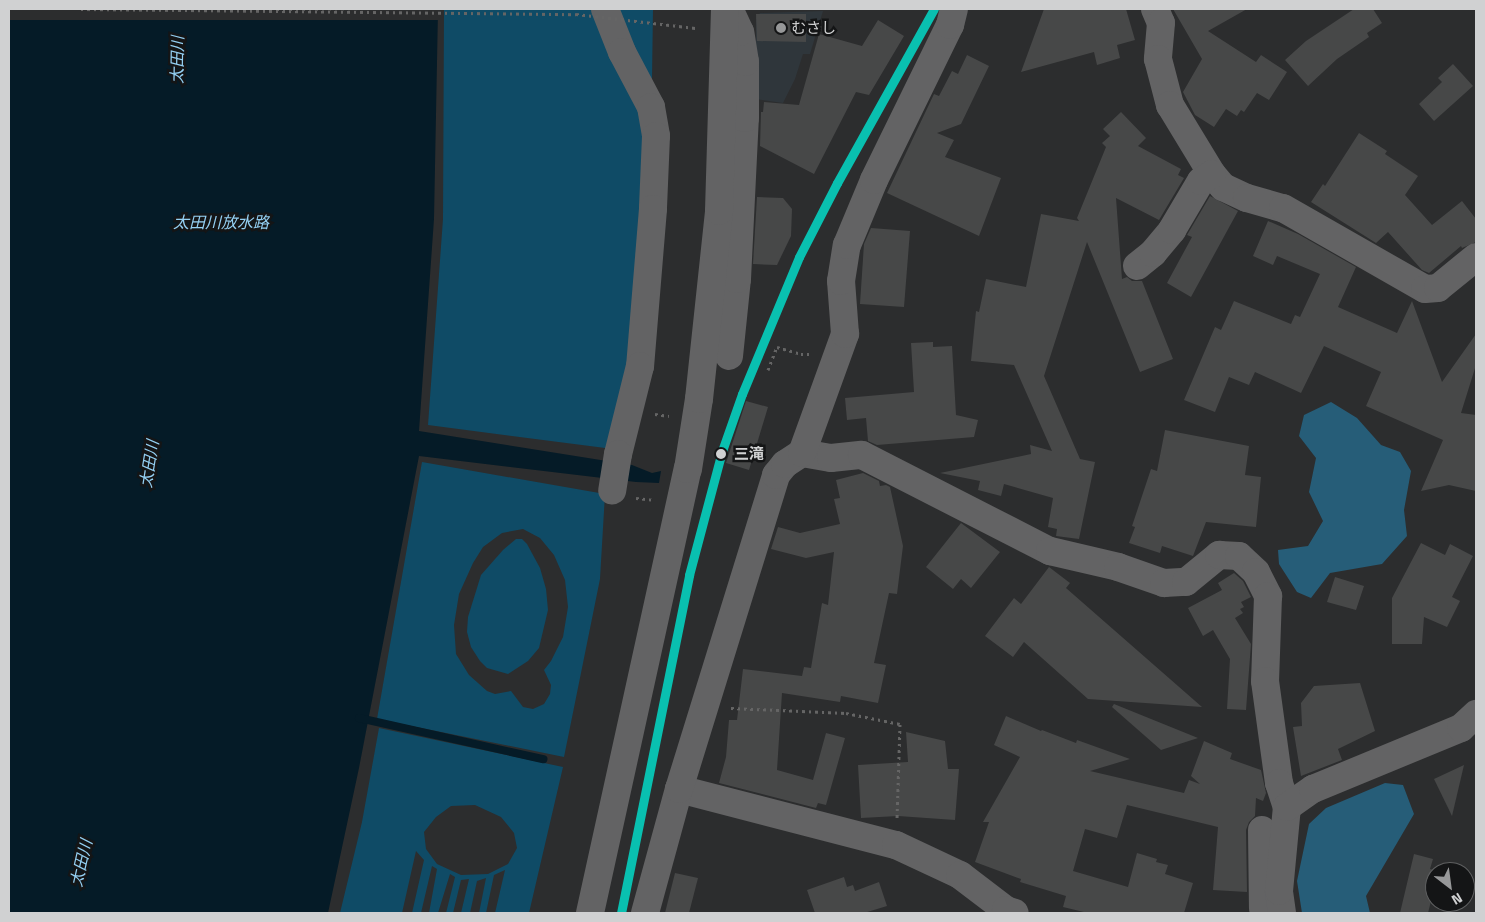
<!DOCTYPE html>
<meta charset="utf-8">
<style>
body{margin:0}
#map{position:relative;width:1485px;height:922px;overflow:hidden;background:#2c2d2e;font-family:"Titillium Web","Noto Sans JP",sans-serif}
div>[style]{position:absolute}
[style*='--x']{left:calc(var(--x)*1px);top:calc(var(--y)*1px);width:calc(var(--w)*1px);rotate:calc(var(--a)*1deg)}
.built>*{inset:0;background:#2f363b}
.green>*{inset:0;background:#0f4b66}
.forest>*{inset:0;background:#265d78}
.water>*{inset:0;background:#051b27}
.pier>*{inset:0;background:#2c2d2e}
.stream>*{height:8px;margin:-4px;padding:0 4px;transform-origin:4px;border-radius:4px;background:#051b27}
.building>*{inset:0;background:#474848}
.path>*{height:3px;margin-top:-1.5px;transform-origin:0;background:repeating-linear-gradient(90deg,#656565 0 2.5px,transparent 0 6.5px)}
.minor>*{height:28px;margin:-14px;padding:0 14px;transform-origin:14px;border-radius:14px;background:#636364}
.path-bridge>*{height:3px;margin-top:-1.5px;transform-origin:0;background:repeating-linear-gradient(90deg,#656565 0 2.5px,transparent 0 6.5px)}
.rail-1>*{height:9px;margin:-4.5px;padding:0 4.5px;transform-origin:4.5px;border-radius:4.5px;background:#09c0b0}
.dots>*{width:14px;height:14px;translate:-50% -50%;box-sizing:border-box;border:2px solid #141516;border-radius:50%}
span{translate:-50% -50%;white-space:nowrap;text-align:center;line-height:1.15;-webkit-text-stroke:5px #141516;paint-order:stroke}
.poi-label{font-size:15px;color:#d0d1d2}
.left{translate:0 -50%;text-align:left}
.stop-label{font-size:15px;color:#d0d1d2;font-weight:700}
.water-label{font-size:16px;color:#94d0f3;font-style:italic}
.frame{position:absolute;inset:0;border:10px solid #d0d1d2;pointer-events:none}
.north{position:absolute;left:1425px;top:862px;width:50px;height:50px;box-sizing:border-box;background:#141516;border:1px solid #5f6061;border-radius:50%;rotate:150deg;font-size:14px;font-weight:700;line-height:20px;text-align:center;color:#d0d1d2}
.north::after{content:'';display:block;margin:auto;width:18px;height:22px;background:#979899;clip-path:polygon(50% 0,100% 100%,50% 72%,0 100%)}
</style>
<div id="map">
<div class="built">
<div style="clip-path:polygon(823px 11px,810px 54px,803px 54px,795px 79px,783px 103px,756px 99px,756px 18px,760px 13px)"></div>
</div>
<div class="green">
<div style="clip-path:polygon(444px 9px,600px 9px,648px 138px,633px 375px,613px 449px,428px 425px,443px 219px)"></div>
<div style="clip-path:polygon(617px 9px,653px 9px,652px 79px,646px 81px)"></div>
<div style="clip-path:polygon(evenodd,422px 462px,605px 494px,600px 579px,564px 757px,377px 719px,422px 462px,523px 529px,540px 538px,554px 555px,565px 580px,568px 607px,563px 637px,551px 661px,544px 670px,551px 685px,550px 694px,544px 704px,533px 709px,523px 707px,511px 691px,495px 694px,487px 691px,469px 675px,456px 654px,454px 625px,459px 594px,473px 563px,483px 547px,502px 533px,523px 529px)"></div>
<div style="clip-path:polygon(516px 539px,522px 539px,527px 544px,540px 568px,546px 589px,548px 610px,539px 648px,528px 661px,508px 674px,487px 668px,480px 661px,471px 647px,467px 632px,468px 617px,481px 575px,503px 550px)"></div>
<div style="clip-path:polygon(evenodd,379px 728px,563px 767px,529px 913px,495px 913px,505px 870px,494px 875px,486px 913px,479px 913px,486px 878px,477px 881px,470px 913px,461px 913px,469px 879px,461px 880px,453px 913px,446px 913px,455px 877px,450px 874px,438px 913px,429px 913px,437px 869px,432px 866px,421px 913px,412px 913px,424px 860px,416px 851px,402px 913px,340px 913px,362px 822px,379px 728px,475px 805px,501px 817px,514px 833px,517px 848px,508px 864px,488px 874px,461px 875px,437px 864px,426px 849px,424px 832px,436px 817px,451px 806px,475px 805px)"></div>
</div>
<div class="forest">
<div style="clip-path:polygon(1331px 402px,1357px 418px,1381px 445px,1400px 452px,1411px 471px,1404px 510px,1407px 536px,1382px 564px,1330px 573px,1311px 598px,1297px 592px,1279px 564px,1278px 550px,1308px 546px,1323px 521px,1309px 492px,1316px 458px,1299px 436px,1304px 415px)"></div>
<div style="clip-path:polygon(1385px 783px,1403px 785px,1414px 814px,1366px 896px,1370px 913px,1302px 913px,1297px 881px,1309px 824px,1326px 808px)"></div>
</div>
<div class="water">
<div style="clip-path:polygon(9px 9px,438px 10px,434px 219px,419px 431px,632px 465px,652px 473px,661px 471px,659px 483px,636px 482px,419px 456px,359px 768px,328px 913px,9px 913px)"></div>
</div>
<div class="pier">
<div style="clip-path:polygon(9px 9px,440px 9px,441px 10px,441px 20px,9px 20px)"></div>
</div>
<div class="stream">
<div style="--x:359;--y:718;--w:189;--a:12.6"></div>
</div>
<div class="building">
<div style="clip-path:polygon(1044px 9px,1126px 9px,1135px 40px,1117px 45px,1120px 58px,1097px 65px,1094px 52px,1021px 72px)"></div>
<div style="clip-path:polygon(1173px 9px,1247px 9px,1208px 31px,1256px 62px,1261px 55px,1287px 72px,1269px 100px,1257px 93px,1244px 112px,1241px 110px,1237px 116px,1226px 109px,1214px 127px,1195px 115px,1183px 92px,1202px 59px)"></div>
<div style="clip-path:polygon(1354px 9px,1373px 9px,1382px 23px,1367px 33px,1369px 37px,1337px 59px,1308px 86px,1285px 60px,1306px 41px)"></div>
<div style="clip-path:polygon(756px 14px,806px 14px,806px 42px,757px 41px)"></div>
<div style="clip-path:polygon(878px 20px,904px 36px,869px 95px,856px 92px,814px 174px,760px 146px,761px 112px,763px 112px,764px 102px,799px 105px,819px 34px,862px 46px)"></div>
<div style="clip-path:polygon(967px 55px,989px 66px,961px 124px,937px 133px,954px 140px,945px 157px,1001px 178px,979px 236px,887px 193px,934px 94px,939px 96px,952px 71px,958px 74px)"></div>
<div style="clip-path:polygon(1453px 64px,1473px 86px,1434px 121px,1419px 104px,1442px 82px,1438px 78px)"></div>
<div style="clip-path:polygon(1121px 112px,1146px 138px,1138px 146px,1181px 169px,1178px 175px,1184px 178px,1159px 220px,1116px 198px,1122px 279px,1127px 277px,1132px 281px,1142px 281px,1173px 359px,1140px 372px,1087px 242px,1044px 376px,1080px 459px,1095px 462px,1079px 539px,1056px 536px,1057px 529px,1048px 527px,1053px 498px,1004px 484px,1001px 496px,978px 490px,980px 481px,940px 473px,1031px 454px,1030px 445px,1052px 451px,1014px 365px,971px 361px,976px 311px,979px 312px,986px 279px,1026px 287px,1041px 214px,1079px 221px,1077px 218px,1106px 147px,1102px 143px,1110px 136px,1103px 129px)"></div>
<div style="clip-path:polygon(1359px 133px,1387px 151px,1385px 154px,1418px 176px,1405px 195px,1432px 225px,1462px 201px,1476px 219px,1476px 242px,1462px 248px,1461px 246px,1429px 273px,1422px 270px,1388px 232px,1376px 243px,1311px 202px,1323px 184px,1325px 186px)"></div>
<div style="clip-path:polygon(1210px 196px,1238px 211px,1191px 297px,1167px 283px,1192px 237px,1187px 235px)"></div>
<div style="clip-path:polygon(757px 197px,783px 198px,792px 209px,791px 236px,777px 265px,753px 264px)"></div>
<div style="clip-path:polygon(1268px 221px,1298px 234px,1356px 267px,1338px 307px,1397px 333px,1412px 301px,1442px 382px,1476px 334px,1476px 365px,1461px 413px,1476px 415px,1476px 491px,1449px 485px,1421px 491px,1443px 440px,1366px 406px,1381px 372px,1324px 346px,1301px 393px,1255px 372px,1249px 385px,1229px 377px,1215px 412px,1184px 400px,1215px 327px,1221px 330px,1234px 301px,1291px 324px,1295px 315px,1300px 317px,1320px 274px,1277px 256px,1273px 265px,1253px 256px)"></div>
<div style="clip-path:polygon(871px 228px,910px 231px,904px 307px,860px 304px,864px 244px)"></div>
<div style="clip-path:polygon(933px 342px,933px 347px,952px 346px,956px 415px,978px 420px,974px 437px,877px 445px,868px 441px,866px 418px,847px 420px,845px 398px,914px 392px,911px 343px)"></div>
<div style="clip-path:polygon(746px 401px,768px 407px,749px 470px,726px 463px)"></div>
<div style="clip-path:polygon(1165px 430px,1249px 446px,1245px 475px,1261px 477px,1256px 527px,1206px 522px,1193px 556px,1162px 546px,1160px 553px,1129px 543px,1135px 527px,1132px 526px,1151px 469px,1157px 471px)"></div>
<div style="clip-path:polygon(863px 473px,879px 481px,880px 486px,886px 485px,890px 487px,903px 546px,897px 594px,889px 593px,874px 663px,886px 665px,878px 703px,841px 696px,840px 702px,782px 693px,777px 770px,813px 780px,826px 733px,845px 738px,826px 805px,818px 803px,816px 808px,719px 783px,726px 757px,729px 720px,737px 720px,743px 669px,802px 676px,804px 667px,811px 668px,822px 603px,828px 605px,834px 552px,806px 558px,771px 549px,778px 527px,800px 533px,840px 524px,834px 499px,840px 498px,836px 480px)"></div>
<div style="clip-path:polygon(961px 523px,1000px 552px,971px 588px,961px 579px,953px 589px,926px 567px)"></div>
<div style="clip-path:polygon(1421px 543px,1445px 555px,1450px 544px,1473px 556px,1452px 597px,1460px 601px,1447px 627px,1424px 617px,1422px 644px,1392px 644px,1392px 598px)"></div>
<div style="clip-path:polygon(1049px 567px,1070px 583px,1066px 588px,1202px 707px,1088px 699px,1024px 642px,1013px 657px,985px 636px,1014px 598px,1021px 604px)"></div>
<div style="clip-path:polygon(1234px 573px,1243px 581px,1251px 597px,1241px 602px,1244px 607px,1240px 609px,1243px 613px,1235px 618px,1251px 644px,1246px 710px,1227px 709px,1230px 659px,1213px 630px,1203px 636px,1188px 608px,1222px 590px,1218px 583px)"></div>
<div style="clip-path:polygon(1335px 577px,1364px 586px,1356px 610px,1327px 602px)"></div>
<div style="clip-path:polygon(1360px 683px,1375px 731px,1338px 749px,1342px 760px,1301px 776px,1293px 727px,1302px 726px,1301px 703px,1314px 686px)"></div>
<div style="clip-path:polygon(1114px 704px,1198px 738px,1161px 750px,1112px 707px)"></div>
<div style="clip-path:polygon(1006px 716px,1041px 731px,1042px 730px,1076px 743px,1077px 740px,1130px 759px,1090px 771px,1184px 793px,1189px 780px,1200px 784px,1191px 776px,1204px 741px,1232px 753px,1230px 759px,1261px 770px,1266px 793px,1263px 801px,1256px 798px,1255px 816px,1249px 822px,1246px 830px,1247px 892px,1213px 890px,1218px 827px,1127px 805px,1117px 838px,1085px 829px,1073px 871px,1128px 887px,1137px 853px,1157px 859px,1156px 862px,1168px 865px,1165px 874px,1193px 883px,1184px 913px,1088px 913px,1063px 907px,1066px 896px,1020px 882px,1021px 879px,975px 862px,989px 822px,983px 822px,1020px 757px,994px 745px)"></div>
<div style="clip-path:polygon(906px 732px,945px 741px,948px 769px,959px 769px,955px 820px,898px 816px,861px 818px,858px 765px,908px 762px)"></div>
<div style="clip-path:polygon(1464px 765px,1452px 816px,1434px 779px)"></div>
<div style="clip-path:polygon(1414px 854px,1433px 859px,1430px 869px,1438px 871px,1435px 872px,1435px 885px,1428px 913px,1400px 913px)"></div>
<div style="clip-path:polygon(675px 873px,698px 878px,689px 913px,665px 913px)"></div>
<div style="clip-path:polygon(844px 877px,847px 887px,853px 885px,855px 891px,879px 882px,887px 906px,864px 913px,815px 913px,807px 890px)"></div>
</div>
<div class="path">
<div style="--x:768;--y:370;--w:25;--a:-69"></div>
<div style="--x:777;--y:347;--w:25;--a:16"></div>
<div style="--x:801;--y:354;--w:8;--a:0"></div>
<div style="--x:655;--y:414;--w:14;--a:8"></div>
<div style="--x:636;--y:498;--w:18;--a:6"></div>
<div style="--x:731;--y:708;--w:115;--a:2.5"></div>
<div style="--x:846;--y:713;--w:55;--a:11.5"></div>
<div style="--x:900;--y:724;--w:95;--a:91.8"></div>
</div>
<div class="minor">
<div style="--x:605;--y:9;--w:46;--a:68.4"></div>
<div style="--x:622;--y:52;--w:62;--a:62.2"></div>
<div style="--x:651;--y:107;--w:29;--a:80"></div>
<div style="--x:656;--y:136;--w:73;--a:92.4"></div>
<div style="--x:653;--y:209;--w:158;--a:94.7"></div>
<div style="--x:640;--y:366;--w:91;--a:104"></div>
<div style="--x:618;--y:454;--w:37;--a:99"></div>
<div style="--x:1155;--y:9;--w:15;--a:67"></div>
<div style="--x:1161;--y:23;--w:36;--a:95"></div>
<div style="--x:1158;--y:59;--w:48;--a:75.4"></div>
<div style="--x:1170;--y:105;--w:81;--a:58.7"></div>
<div style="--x:1212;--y:174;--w:17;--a:50"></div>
<div style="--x:1223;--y:187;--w:26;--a:25"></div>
<div style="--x:1247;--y:198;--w:37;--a:16"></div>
<div style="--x:1283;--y:208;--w:163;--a:29.7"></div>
<div style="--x:1425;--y:289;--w:13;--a:-4"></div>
<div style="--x:1438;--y:288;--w:49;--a:-39.2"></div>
<div style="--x:1137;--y:266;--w:21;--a:-39"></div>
<div style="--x:1153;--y:253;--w:30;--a:-50"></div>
<div style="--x:1172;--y:230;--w:57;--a:-59.4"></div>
<div style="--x:1201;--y:181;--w:13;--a:-32"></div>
<div style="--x:729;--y:356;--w:77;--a:-84.1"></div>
<div style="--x:737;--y:279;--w:161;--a:-87.2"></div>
<div style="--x:745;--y:118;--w:56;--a:-90"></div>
<div style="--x:745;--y:62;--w:30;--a:-99"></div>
<div style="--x:740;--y:32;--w:19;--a:-115"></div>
<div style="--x:802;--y:453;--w:29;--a:10"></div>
<div style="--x:831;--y:458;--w:31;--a:-6"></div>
<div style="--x:862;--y:455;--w:211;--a:27.1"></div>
<div style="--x:1050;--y:551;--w:70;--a:13.2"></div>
<div style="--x:1118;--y:567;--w:49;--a:19.2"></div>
<div style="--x:1164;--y:583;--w:22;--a:-3"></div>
<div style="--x:1186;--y:582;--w:43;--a:-39.3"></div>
<div style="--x:1219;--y:555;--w:20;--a:3"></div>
<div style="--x:1239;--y:556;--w:23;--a:43"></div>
<div style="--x:1256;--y:572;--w:27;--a:63"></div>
<div style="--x:1268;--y:596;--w:85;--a:92"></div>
<div style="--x:1265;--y:681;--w:103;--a:82.2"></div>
<div style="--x:1279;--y:783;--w:25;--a:72"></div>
<div style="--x:679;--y:789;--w:224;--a:14.5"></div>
<div style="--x:896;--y:845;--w:71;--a:25.1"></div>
<div style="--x:960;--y:875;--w:58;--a:37.3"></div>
<div style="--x:1006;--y:910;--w:9;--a:18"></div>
<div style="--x:1262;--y:830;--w:78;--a:89.3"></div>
<div style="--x:590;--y:913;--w:455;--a:-77.6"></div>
<div style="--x:688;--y:469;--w:71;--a:-81.1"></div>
<div style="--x:699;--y:399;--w:189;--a:-83.9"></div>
<div style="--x:719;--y:211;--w:202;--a:-88.3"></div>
<div style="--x:645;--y:913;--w:129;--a:-74.7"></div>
<div style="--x:679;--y:789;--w:329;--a:-72.8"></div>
<div style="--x:776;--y:475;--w:14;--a:-51"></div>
<div style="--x:785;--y:464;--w:20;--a:-33"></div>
<div style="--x:802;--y:453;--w:127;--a:-70.1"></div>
<div style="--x:845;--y:334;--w:53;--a:-94.3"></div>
<div style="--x:841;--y:281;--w:36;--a:-81"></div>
<div style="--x:847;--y:245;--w:70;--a:-67.4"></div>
<div style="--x:874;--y:180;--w:173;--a:-63.9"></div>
<div style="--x:950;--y:25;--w:16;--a:-76"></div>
<div style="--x:1282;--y:913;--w:22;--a:-98"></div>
<div style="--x:1279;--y:891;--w:84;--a:-84.6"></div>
<div style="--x:1287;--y:807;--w:32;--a:-35"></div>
<div style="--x:1313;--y:789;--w:160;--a:-22.4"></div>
<div style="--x:1461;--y:728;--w:21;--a:-43"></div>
</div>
<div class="path-bridge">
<div style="--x:81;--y:9;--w:495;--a:0.6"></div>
<div style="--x:576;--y:14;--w:120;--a:6.7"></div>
</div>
<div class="rail-1">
<div style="--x:621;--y:913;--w:345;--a:-78.6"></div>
<div style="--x:689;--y:575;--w:128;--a:-75.1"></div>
<div style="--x:722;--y:451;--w:60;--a:-70.7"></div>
<div style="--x:742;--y:394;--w:148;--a:-67.4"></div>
<div style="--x:799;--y:257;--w:83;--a:-62.8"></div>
<div style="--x:837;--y:183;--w:199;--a:-60.9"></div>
</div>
<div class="dots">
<div style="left:781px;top:28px;background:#979899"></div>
<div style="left:721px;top:454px;background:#d0d1d2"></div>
</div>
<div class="poi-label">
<span class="left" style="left:791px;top:28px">むさし</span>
</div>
<div class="stop-label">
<span class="left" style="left:734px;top:454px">三滝</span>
</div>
<div class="water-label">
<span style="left:177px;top:60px;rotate:-89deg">太田川</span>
<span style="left:221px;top:222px">太田川放水路</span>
<span style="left:149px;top:464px;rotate:-81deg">太田川</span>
<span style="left:81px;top:863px;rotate:-77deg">太田川</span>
</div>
<div class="frame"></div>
<div class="north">N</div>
</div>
